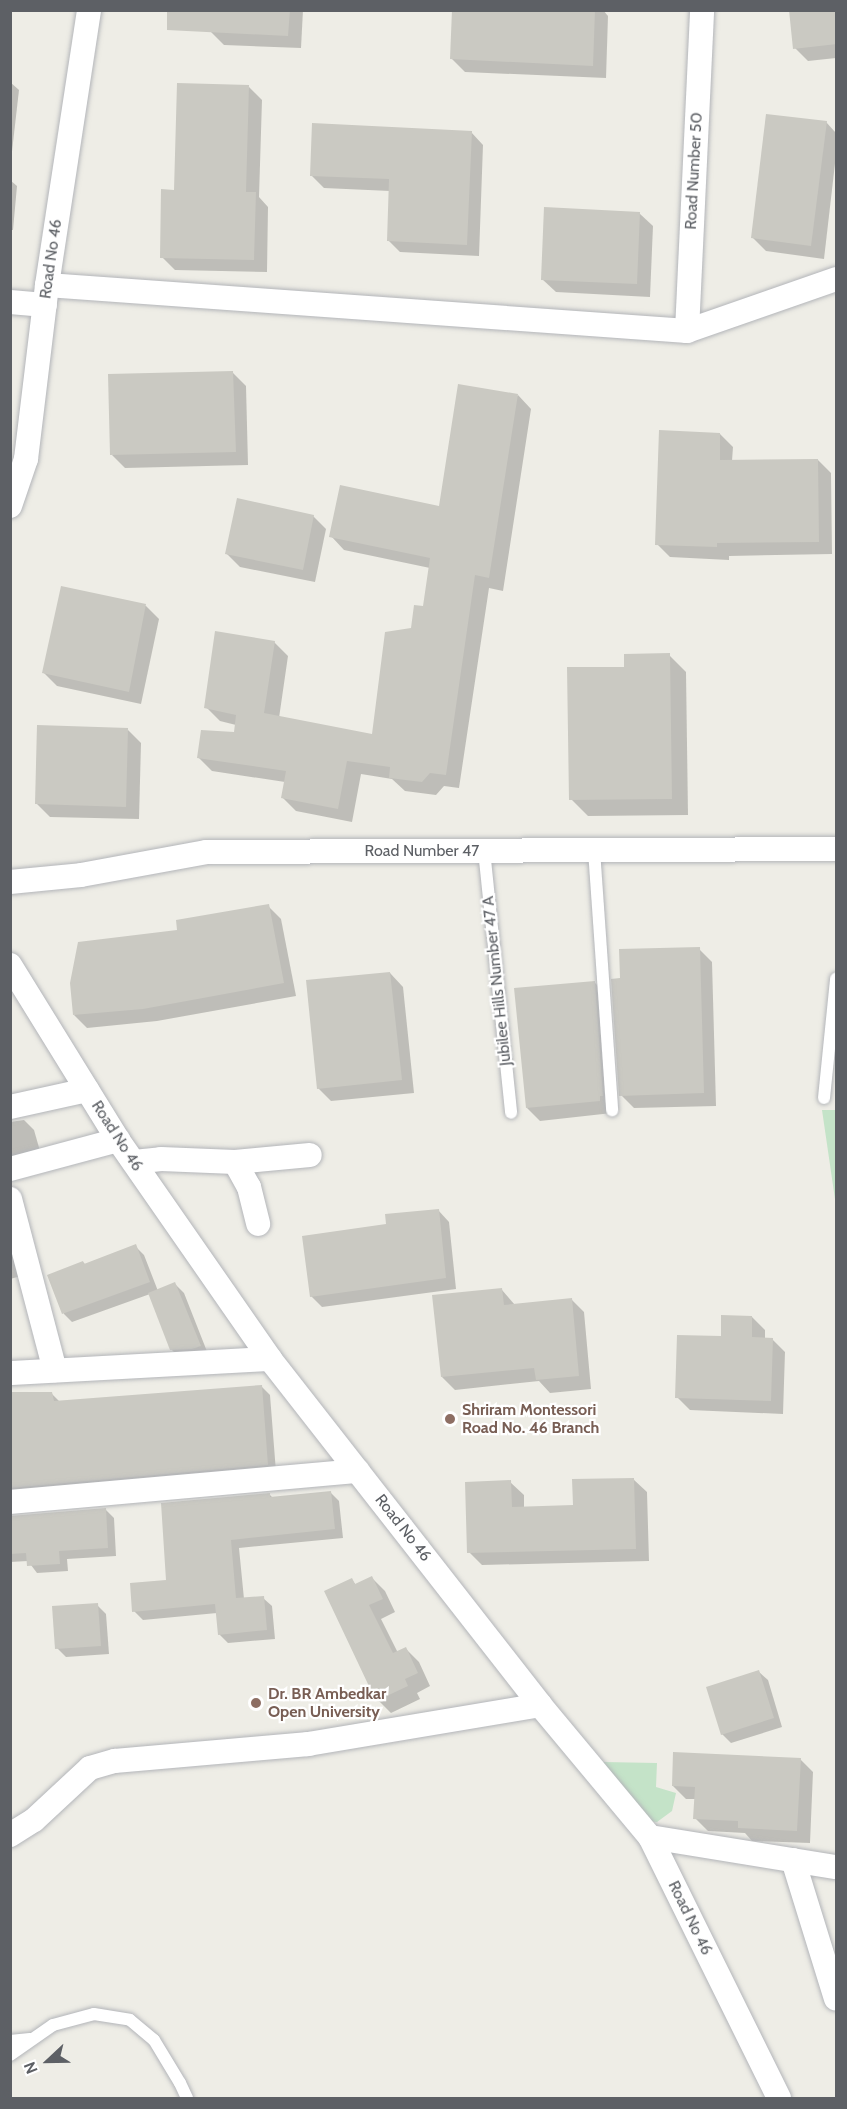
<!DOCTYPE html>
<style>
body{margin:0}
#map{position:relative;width:847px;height:2109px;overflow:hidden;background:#eeede6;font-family:Cabin,sans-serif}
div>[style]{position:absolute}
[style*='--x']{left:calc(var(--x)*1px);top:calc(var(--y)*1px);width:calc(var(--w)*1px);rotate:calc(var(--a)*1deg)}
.green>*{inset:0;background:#c4e3c8}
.shadow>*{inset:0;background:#0003}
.building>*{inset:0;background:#cac9c2}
.roads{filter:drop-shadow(0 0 2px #b3b5b9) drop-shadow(0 0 2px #b3b5b9)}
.lane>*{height:12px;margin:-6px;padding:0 6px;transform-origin:6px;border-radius:6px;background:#fff}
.street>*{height:24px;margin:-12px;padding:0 12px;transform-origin:12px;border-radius:12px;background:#fff}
.dots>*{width:16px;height:16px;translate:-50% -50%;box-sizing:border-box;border:3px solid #fff;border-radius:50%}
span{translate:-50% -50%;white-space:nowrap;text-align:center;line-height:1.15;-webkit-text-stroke:4.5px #fff;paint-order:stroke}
.street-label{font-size:16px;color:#5d6065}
.education-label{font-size:16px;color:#785e54;font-weight:700}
.left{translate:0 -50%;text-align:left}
.frame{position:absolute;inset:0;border:12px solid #5d6065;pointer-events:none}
.north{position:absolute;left:18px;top:2031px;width:60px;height:60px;-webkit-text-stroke:4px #fff;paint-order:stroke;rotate:248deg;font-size:16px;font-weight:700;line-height:24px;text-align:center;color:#5d6065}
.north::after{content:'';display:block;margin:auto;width:21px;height:27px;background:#5d6065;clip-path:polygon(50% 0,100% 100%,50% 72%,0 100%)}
</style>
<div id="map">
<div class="green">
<div style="clip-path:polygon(822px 1110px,836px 1110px,836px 1206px)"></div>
<div style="clip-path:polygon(603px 1762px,657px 1763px,656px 1787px,676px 1793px,672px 1811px,657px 1822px,640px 1820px)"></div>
</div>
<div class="shadow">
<div style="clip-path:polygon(212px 10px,303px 10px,301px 48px,224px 45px,211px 32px)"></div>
<div style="clip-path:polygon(454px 10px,603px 10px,608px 16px,606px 78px,465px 72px,452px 59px)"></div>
<div style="clip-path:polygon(836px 10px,836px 58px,808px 61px,795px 48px)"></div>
<div style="clip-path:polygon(10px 82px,19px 90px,10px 169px)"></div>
<div style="clip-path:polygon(249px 87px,262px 100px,259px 197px,268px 207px,267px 272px,175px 270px,162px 257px)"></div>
<div style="clip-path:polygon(826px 122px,836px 133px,836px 155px,824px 259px,766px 251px,753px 238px)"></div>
<div style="clip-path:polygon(471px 132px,483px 145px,479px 256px,400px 252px,388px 240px,390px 191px,324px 188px,312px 176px)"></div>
<div style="clip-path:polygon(10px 180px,17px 186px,13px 230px,10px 230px)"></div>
<div style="clip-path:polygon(639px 213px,653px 226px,650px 297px,556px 292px,542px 279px)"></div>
<div style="clip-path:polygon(233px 373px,246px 386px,248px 465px,125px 468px,112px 455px)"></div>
<div style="clip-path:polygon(518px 395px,531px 409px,503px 591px,489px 588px,459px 788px,444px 786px,436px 795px,405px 791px,392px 779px,361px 774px,352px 822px,296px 811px,282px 797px,285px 782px,212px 771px,198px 757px,235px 733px,236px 725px,220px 721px,206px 707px,274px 642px,288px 656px,279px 718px,373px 735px,413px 629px,424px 608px,430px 568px,344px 550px,331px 536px,440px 507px)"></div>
<div style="clip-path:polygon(720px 434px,733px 447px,732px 461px,818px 460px,831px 473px,832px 554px,729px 556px,729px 560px,670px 557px,657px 544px)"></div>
<div style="clip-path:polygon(313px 516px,326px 529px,315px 582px,240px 567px,227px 554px)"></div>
<div style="clip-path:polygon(62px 588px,146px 606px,159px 619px,141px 704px,57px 686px,44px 673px)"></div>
<div style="clip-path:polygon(669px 655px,686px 672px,688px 815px,588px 816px,571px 799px,626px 668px)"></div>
<div style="clip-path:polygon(128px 730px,141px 743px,139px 819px,50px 817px,37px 804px)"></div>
<div style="clip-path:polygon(268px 906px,281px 919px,296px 996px,157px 1021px,87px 1028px,74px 1015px,178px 931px)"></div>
<div style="clip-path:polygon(699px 949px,712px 962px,716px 1106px,634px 1108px,621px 1095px,622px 980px)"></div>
<div style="clip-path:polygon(390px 973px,403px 987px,414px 1093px,331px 1101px,318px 1088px)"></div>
<div style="clip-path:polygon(594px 982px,607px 995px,612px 1113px,540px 1121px,527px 1108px)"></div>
<div style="clip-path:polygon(24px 1120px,34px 1130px,42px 1158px,10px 1168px,10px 1122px)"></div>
<div style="clip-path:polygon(438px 1210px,449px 1222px,456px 1289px,322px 1307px,311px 1296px,387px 1226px)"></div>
<div style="clip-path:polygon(10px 1237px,21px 1276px,10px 1279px)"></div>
<div style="clip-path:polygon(135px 1246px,144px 1255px,158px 1291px,175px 1284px,184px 1293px,208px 1354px,180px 1358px,171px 1349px,150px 1294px,72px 1322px,64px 1314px,49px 1276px,83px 1262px,86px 1265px)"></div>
<div style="clip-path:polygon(502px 1290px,515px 1305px,571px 1299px,584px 1312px,591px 1389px,550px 1393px,539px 1381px,455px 1390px,442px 1377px)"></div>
<div style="clip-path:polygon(752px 1317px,765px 1330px,765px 1339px,772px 1339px,785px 1352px,783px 1414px,690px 1410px,677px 1397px,722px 1337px)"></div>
<div style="clip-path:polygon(262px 1387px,270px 1395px,276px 1472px,10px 1498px,10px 1394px,51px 1393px,60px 1402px)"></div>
<div style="clip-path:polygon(633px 1479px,647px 1492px,649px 1561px,482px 1565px,469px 1552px,510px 1482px,524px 1495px,524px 1508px,574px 1507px)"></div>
<div style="clip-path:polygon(331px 1493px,339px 1501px,343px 1538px,239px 1548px,244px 1599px,263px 1598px,272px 1606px,275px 1639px,228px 1643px,219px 1634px,217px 1613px,143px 1620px,134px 1611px,270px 1495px,273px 1498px)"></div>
<div style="clip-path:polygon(105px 1509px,114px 1518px,116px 1556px,67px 1559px,68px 1571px,37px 1573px,28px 1561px,10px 1562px,10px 1518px)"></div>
<div style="clip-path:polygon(372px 1578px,385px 1591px,395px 1612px,381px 1619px,398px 1653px,406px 1649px,419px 1662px,430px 1686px,417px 1693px,420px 1699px,391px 1713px,378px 1700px,352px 1580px,356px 1585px)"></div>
<div style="clip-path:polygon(97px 1605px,106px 1614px,109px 1654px,66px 1657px,57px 1648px)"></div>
<div style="clip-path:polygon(759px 1672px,768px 1680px,782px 1727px,731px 1743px,722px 1734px)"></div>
<div style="clip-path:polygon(800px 1759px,813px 1772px,810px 1843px,752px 1841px,745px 1833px,708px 1831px,695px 1818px,696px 1799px,686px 1799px,673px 1786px)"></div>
</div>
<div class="building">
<div style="clip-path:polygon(167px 10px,290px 10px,288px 36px,167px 30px)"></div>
<div style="clip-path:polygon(452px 10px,595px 10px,593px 66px,450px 59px)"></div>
<div style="clip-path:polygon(789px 10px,837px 10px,837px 44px,793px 49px)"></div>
<div style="clip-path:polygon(177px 83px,249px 85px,246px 192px,256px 192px,254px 260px,160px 258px,161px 189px,174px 190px)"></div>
<div style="clip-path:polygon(766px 114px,827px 121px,811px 246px,751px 238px)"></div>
<div style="clip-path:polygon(312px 123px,472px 131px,467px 245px,387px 241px,389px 179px,310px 176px)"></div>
<div style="clip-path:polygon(544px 207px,640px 212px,637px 284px,541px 280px)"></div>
<div style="clip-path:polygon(233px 371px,236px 452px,110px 455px,108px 374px)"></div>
<div style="clip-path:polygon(458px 384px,518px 394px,489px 578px,475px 575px,446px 775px,430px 773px,422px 782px,389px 778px,390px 767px,347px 761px,338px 809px,281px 798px,286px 771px,197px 758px,201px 730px,234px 732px,236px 715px,204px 708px,215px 631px,275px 641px,264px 713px,372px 734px,385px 632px,411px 628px,414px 605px,423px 606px,430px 558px,329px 537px,340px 485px,439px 506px)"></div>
<div style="clip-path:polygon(659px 430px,720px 433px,720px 460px,818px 459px,819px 542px,717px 543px,717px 547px,655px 545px)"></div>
<div style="clip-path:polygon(237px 498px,314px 515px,303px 570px,225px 554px)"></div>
<div style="clip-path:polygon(61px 586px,146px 604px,129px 692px,42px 673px)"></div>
<div style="clip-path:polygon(670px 653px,672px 799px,569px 800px,567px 667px,624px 667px,624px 654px)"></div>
<div style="clip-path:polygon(37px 725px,128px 728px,126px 807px,35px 804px)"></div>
<div style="clip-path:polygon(269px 904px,284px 983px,143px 1009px,73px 1015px,70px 983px,78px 942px,177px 930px,176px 920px)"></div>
<div style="clip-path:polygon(700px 947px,704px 1093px,619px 1096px,611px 979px,620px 978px,619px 949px)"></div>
<div style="clip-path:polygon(390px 972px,402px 1080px,317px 1089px,306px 980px)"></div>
<div style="clip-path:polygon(595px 981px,603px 1096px,600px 1096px,600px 1101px,526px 1108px,514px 988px)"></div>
<div style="clip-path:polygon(439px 1209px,446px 1278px,310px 1297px,302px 1236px,386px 1224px,385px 1214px)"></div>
<div style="clip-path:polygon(136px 1244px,150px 1282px,62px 1314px,47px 1275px,83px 1261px,84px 1264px)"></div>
<div style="clip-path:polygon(175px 1282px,201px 1346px,192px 1349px,170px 1350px,148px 1293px)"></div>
<div style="clip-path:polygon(502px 1288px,504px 1305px,572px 1298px,579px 1376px,536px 1380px,534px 1368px,441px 1377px,432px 1295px)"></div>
<div style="clip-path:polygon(721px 1315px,752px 1316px,752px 1337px,773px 1338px,771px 1401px,675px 1398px,677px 1335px,721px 1336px)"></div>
<div style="clip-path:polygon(262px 1385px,268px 1465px,10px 1488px,10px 1392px,52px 1392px,54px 1401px)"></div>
<div style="clip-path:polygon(634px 1478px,636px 1549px,467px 1553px,465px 1482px,511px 1480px,512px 1507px,573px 1505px,572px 1479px)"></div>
<div style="clip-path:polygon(331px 1491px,335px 1529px,231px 1540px,236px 1598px,264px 1596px,267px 1630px,218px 1635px,215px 1604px,132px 1612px,130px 1583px,166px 1580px,161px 1503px,270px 1493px,270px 1497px)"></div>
<div style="clip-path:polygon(106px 1508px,108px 1548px,59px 1551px,60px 1564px,27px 1566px,26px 1553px,10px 1554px,10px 1516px)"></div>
<div style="clip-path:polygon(372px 1576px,383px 1599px,369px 1605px,393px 1653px,406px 1647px,418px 1673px,405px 1679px,408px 1686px,376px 1701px,324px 1591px,352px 1578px,355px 1584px)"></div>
<div style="clip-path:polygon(98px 1603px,101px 1646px,55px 1649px,52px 1606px)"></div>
<div style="clip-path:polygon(759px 1670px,774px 1718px,721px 1735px,706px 1687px)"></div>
<div style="clip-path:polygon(673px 1752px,801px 1758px,797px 1831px,738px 1828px,738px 1821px,693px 1819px,695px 1787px,672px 1786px)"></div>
</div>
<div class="roads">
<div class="lane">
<div style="--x:484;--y:850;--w:264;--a:84.1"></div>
<div style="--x:594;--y:850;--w:261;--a:86"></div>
<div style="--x:824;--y:1098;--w:120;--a:-84.2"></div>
<div style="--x:10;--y:2041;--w:20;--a:-6"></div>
<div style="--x:10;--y:2055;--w:52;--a:-34.9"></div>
<div style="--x:53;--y:2025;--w:42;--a:-15"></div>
<div style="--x:94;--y:2014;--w:36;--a:9"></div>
<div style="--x:130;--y:2020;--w:31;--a:40"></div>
<div style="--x:154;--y:2040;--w:50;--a:58.8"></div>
<div style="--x:180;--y:2083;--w:17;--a:65"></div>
</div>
<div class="street">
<div style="--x:47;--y:285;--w:642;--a:4.11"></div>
<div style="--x:687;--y:331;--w:158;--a:-19.2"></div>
<div style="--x:10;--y:302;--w:35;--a:5"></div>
<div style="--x:687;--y:331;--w:321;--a:-87.3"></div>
<div style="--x:10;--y:506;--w:50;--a:-71.2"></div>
<div style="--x:26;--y:459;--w:175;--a:-83.1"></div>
<div style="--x:47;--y:285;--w:278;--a:-81.3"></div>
<div style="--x:10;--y:882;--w:71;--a:-5.6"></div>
<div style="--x:81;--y:875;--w:127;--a:-10.4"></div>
<div style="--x:206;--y:852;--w:630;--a:-0.27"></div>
<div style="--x:10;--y:965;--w:206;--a:58.3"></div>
<div style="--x:118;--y:1140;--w:267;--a:55.2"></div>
<div style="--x:270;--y:1359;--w:439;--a:52"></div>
<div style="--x:540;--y:1705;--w:172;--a:50.2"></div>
<div style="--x:650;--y:1837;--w:291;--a:63.7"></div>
<div style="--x:10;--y:1107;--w:79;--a:-12.4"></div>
<div style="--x:134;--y:1162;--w:27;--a:-6"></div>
<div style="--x:161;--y:1159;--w:74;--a:2.3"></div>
<div style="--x:235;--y:1162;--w:75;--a:-5.3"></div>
<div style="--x:235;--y:1162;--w:29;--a:61"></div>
<div style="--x:249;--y:1187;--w:38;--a:76"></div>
<div style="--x:10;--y:1169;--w:112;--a:-15"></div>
<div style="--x:10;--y:1199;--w:177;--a:75.3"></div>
<div style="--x:10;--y:1373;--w:260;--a:-3.1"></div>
<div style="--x:10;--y:1502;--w:349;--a:-5.1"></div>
<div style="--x:10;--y:1835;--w:28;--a:-32"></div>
<div style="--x:34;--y:1820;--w:76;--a:-42.9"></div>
<div style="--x:90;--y:1768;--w:26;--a:-16"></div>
<div style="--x:115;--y:1761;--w:194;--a:-5"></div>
<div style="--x:308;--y:1744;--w:235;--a:-9.5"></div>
<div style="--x:650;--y:1837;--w:188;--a:9.2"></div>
<div style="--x:793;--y:1860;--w:145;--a:72.8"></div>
</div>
</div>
<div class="dots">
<div style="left:450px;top:1419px;background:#8d6e63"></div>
<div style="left:256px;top:1703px;background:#8d6e63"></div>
</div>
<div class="street-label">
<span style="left:694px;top:171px;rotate:-87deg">Road Number 50</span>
<span style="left:51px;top:259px;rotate:-82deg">Road No 46</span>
<span style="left:422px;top:851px">Road Number 47</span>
<span style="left:497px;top:981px;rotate:-96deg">Jubilee Hills Number 47 A</span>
<span style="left:117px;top:1136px;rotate:57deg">Road No 46</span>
<span style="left:403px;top:1528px;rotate:52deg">Road No 46</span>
<span style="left:690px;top:1918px;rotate:64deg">Road No 46</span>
</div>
<div class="education-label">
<span class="left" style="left:462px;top:1419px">Shriram Montessori<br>Road No. 46 Branch</span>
<span class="left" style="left:268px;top:1703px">Dr. BR Ambedkar<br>Open University</span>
</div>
<div class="frame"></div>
<div class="north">N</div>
</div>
